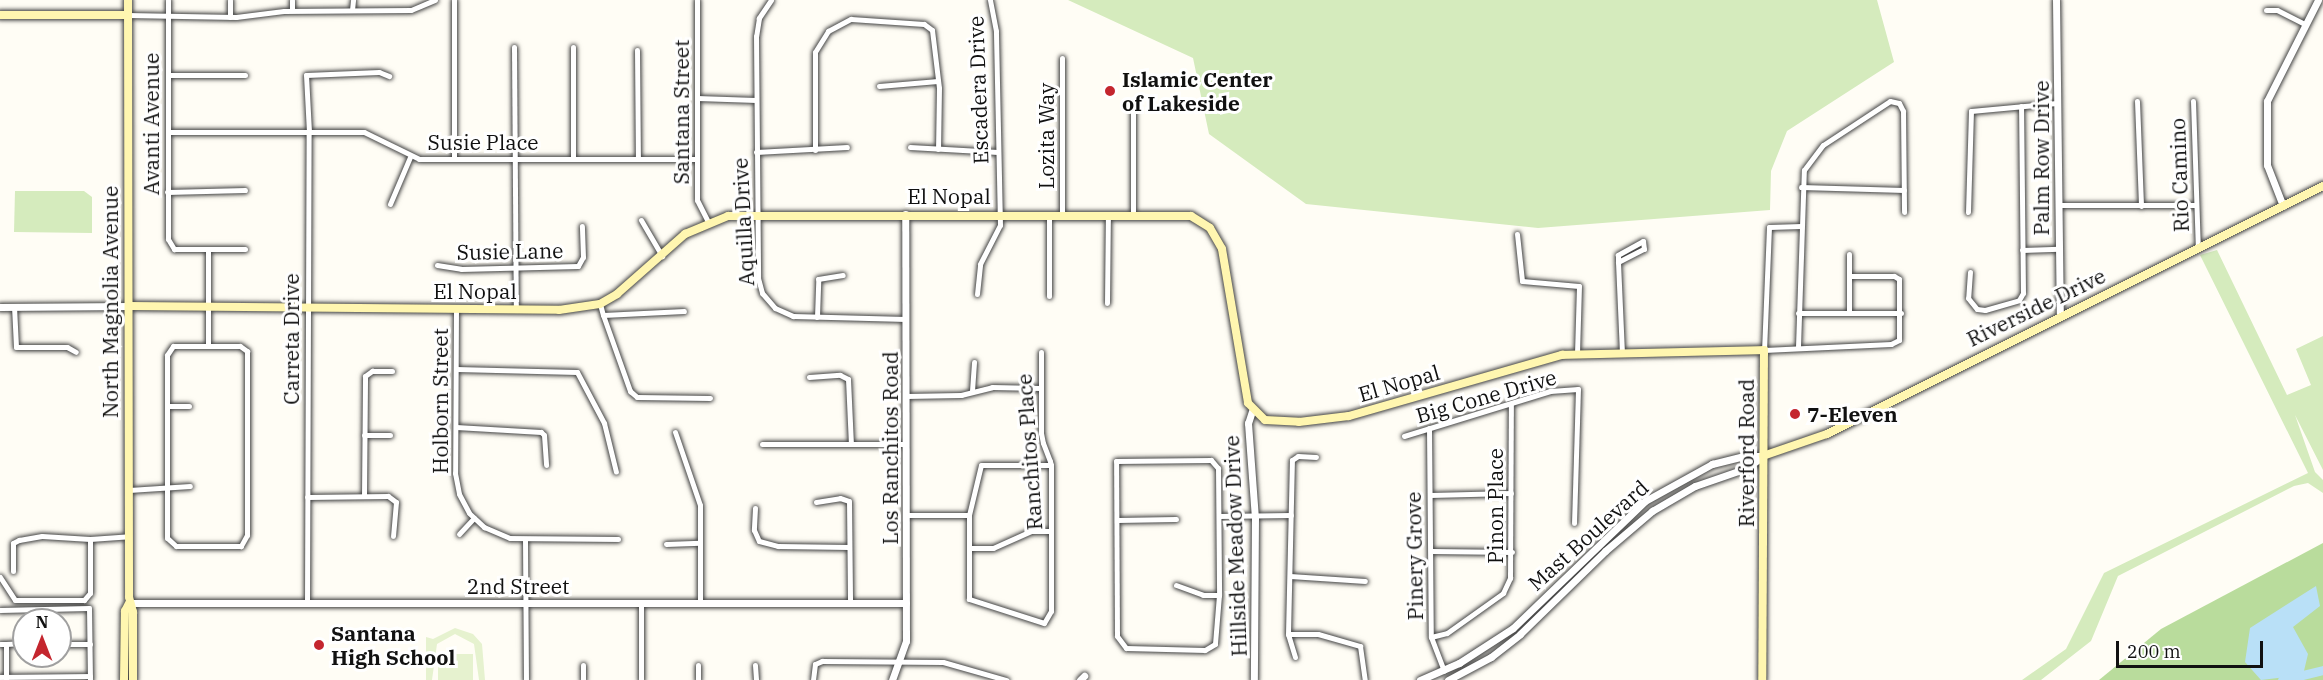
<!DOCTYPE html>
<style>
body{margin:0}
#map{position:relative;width:2323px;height:680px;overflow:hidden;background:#fffdf5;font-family:"IBM Plex Serif",serif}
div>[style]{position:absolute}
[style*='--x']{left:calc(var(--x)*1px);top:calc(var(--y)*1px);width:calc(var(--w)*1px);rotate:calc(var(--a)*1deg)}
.green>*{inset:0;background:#d5ebbd}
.forest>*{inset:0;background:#b9dc9c}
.pitch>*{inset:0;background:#e6f2cf}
.water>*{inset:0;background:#b9e0f7}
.river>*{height:9px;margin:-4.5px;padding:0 4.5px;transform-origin:4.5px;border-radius:4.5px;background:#b9e0f7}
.roads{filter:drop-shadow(0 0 2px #444) drop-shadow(0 0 2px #444)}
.minor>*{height:5px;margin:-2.5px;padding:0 2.5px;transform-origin:2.5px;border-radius:2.5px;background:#fff}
.tertiary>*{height:7px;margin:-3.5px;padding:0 3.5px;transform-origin:3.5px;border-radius:3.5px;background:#fff}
.secondary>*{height:8px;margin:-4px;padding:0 4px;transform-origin:4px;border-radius:4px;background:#fff6b0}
.dots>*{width:16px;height:16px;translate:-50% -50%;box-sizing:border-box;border:3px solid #fff;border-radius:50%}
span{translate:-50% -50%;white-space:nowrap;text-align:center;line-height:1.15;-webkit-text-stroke:6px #fff;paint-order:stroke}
.poi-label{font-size:21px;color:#111;font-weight:700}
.left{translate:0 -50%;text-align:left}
.street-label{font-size:21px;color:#111}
.north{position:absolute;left:12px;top:608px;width:60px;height:60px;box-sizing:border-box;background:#fff;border:2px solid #a0a0a0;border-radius:50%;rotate:0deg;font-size:16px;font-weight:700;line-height:24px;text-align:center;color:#111}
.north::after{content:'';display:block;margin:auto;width:21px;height:27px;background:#c4262e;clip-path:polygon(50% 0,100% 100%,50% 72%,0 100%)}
.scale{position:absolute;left:2116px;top:641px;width:147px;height:27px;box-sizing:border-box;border:3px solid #111;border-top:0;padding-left:8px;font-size:18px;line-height:21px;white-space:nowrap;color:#111;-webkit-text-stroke:4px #fff;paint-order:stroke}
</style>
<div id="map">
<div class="green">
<div style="clip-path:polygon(1068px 0,1877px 0,1894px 62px,1787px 131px,1771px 171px,1770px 210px,1538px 228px,1306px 204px,1209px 134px,1193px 58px)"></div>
<div style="clip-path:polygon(15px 191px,84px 191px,92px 197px,92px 233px,14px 232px)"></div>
<div style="clip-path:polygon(2217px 250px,2287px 395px,2311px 385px,2296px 349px,2323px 336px,2323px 470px,2295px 415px,2315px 472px,2323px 480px,2323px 493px,2308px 483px,2294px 486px,2118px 576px,2091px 641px,2041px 680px,2022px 680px,2066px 649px,2104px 573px,2308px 473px,2200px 255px)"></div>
</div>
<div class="forest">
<div style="clip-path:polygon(2323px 543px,2323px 680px,2099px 680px,2161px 629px)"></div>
</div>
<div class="pitch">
<div style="clip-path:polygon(455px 628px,473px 634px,482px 644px,485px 680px,479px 680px,474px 644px,455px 634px,437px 644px,432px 680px,426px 680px,426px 637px,433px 639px)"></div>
<div style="clip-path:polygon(438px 654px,473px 654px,473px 680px,438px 680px)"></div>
</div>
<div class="water">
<div style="clip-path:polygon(2316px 586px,2320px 606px,2293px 627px,2308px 654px,2303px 675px,2261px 680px,2245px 662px,2250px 628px)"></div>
</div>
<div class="river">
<div style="--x:2282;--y:680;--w:42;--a:-13.7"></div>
</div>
<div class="roads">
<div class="minor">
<div style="--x:168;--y:0;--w:239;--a:90"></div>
<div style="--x:168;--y:239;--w:12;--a:59"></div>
<div style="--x:174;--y:249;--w:71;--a:0"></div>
<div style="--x:230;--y:0;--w:17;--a:90"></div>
<div style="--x:292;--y:0;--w:10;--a:90"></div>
<div style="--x:697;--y:0;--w:200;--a:90"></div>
<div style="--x:697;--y:200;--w:25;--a:63"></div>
<div style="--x:771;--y:0;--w:22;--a:124"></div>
<div style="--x:759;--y:18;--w:18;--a:99"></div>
<div style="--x:756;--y:36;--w:242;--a:89.5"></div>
<div style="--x:758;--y:278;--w:16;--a:75"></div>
<div style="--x:762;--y:293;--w:20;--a:49"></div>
<div style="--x:775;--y:308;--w:20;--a:24"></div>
<div style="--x:793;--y:316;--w:113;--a:1.5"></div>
<div style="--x:352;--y:10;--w:10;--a:-84"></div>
<div style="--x:2266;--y:10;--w:11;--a:0"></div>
<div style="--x:2277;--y:10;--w:31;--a:27"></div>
<div style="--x:127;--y:15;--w:109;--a:1.1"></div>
<div style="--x:236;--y:17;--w:48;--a:-7.1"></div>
<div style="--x:284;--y:11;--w:127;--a:-0.5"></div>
<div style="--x:411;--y:10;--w:26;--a:-23"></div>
<div style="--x:514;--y:47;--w:262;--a:89.6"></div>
<div style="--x:573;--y:47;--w:112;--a:90"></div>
<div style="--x:637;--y:50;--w:108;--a:89.5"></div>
<div style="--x:1062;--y:58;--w:156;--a:90"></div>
<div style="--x:168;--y:75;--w:77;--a:0"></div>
<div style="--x:879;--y:86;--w:59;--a:-4.8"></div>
<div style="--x:697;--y:98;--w:59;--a:1.9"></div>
<div style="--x:2137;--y:101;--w:105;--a:87.8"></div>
<div style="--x:2193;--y:101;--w:147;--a:88.1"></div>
<div style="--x:1133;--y:109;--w:105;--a:90"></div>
<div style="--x:168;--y:132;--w:196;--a:0"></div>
<div style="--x:364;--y:132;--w:61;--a:26.1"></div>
<div style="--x:419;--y:159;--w:278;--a:0"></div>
<div style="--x:910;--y:147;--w:88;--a:3.3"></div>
<div style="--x:815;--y:150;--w:98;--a:-90"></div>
<div style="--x:815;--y:52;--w:25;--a:-58"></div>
<div style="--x:828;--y:31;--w:26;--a:-28"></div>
<div style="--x:851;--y:19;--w:73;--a:3.9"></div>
<div style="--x:924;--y:24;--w:10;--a:37"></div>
<div style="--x:932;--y:30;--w:58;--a:83.1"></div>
<div style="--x:939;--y:88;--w:61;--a:90.9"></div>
<div style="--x:756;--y:152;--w:91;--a:-3.1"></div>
<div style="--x:454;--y:158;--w:158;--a:-90"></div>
<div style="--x:1801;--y:187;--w:103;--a:1.7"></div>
<div style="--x:167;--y:192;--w:78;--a:-1.5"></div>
<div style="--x:390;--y:204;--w:51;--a:-66.9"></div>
<div style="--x:2058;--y:205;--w:136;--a:0"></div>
<div style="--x:1968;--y:212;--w:101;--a:-88.3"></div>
<div style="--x:1971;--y:111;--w:86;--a:-5.3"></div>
<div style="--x:641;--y:220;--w:42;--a:59.7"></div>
<div style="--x:1801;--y:226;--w:32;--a:178"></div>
<div style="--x:1769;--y:227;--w:123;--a:92.3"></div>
<div style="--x:1764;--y:350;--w:127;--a:-2.7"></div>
<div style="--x:1891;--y:344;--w:9;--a:-27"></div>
<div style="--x:1899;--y:340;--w:61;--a:-90"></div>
<div style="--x:1899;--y:279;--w:6;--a:-149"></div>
<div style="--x:1894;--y:276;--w:45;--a:180"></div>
<div style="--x:1517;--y:234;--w:47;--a:83.9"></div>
<div style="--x:1522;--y:281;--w:57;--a:5"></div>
<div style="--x:1579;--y:286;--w:69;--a:91.7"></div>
<div style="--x:208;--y:250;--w:96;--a:90"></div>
<div style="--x:2022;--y:250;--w:37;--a:-2"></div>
<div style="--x:1849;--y:254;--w:59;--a:90"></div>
<div style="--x:1618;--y:262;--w:29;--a:-27"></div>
<div style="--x:1644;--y:249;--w:8;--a:-97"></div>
<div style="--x:1643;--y:241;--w:29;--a:151"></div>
<div style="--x:1618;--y:255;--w:7;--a:90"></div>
<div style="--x:1618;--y:262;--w:91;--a:87.5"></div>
<div style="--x:437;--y:265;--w:24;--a:9"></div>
<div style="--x:461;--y:269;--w:117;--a:-1.5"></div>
<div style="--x:578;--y:266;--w:10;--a:-61"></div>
<div style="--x:583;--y:257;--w:31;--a:-92"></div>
<div style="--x:1970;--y:272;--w:26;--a:94"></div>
<div style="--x:1968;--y:298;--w:14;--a:51"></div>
<div style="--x:1977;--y:309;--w:8;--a:7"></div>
<div style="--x:1985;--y:310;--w:35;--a:-16"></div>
<div style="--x:2019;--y:300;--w:8;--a:-60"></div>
<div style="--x:2023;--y:293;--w:187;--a:-90.6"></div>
<div style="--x:977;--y:294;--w:30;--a:-84"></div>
<div style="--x:980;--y:264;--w:44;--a:-62.9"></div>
<div style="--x:1000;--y:225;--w:194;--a:-91.2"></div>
<div style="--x:996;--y:31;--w:32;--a:-101"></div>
<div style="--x:1049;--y:296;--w:82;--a:-90"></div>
<div style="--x:1107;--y:303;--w:89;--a:-89.4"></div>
<div style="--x:600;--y:304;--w:11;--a:75"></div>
<div style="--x:603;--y:315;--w:81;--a:-2.8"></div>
<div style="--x:14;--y:306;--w:41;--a:87.2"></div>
<div style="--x:16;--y:347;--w:51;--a:0"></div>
<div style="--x:67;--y:347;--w:10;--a:29"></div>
<div style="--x:456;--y:309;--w:164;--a:90.3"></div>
<div style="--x:455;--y:473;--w:21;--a:79"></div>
<div style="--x:459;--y:494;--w:21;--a:62"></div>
<div style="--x:469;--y:513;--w:21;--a:43"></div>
<div style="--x:484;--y:527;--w:28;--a:23"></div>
<div style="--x:510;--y:538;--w:108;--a:0.5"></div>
<div style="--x:1798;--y:313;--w:103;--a:0"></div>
<div style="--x:603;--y:315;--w:81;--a:70.4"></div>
<div style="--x:630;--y:391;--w:9;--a:41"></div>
<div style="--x:637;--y:397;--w:73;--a:0.8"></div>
<div style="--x:817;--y:317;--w:38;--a:-88"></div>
<div style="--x:818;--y:279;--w:25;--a:-9"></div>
<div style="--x:173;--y:346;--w:67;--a:0"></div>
<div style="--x:240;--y:346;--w:9;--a:36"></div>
<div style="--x:247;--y:351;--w:184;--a:90"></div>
<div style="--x:247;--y:535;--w:13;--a:119"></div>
<div style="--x:241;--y:546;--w:65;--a:180"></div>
<div style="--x:176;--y:546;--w:12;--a:-138"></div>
<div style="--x:167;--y:538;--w:183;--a:-90"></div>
<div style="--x:167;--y:355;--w:11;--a:-56"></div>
<div style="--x:1798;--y:347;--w:177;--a:-88.1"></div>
<div style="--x:1804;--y:170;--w:31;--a:-53"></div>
<div style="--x:1823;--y:145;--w:80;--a:-33.3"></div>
<div style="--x:1890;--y:101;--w:9;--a:13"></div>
<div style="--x:1899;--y:103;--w:9;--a:63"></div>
<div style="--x:1903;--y:111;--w:101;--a:89.4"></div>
<div style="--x:1041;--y:352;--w:81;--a:90"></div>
<div style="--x:1041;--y:433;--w:10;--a:79"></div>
<div style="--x:1043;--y:443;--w:19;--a:69"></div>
<div style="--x:1050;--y:461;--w:4;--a:76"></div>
<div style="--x:1051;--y:465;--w:146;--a:90"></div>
<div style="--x:1051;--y:611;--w:14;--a:120"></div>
<div style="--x:1044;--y:623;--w:79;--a:-162.3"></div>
<div style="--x:969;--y:599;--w:84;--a:-90"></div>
<div style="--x:969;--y:515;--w:51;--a:-76.5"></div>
<div style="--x:981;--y:465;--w:70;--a:0"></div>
<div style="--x:456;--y:369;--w:121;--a:1.4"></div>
<div style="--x:577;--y:372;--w:58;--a:62.1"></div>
<div style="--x:604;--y:423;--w:50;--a:76.2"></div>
<div style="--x:809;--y:377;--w:31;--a:-4"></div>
<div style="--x:840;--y:375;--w:9;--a:27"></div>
<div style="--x:848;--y:379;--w:65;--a:87.4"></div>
<div style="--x:972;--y:391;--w:29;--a:-86"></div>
<div style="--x:906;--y:396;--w:55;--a:-1"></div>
<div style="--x:961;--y:395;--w:32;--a:-14"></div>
<div style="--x:992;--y:387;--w:48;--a:1.2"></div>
<div style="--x:167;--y:406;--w:22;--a:0"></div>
<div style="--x:456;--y:427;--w:85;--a:3.4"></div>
<div style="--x:541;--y:432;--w:4;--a:45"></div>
<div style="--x:544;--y:435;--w:30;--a:86"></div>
<div style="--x:1429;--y:428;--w:209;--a:89.5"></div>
<div style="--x:1431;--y:637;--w:36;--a:69"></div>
<div style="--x:675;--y:432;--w:77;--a:71.1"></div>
<div style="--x:700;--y:505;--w:98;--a:90"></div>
<div style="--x:364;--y:435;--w:26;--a:0"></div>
<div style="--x:1404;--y:436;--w:153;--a:-17.1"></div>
<div style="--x:1550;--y:391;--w:28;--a:-4"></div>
<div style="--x:1578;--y:389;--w:134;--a:91.7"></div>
<div style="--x:762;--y:444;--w:144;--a:0"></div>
<div style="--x:1211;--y:460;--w:11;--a:49"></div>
<div style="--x:1218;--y:468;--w:127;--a:89.5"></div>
<div style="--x:1219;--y:595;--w:49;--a:94.7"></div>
<div style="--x:1215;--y:644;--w:12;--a:149"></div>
<div style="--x:1205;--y:650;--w:79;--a:-178.5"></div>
<div style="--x:1126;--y:648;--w:15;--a:-127"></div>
<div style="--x:1117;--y:636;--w:175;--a:-90.3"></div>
<div style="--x:1116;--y:461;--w:95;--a:-0.6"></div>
<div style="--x:129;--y:490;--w:61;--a:-3.8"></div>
<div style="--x:1430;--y:495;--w:81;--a:-1.4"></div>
<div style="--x:364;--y:496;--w:120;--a:-89.5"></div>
<div style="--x:365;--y:376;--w:9;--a:-36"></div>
<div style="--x:372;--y:371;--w:20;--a:0"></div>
<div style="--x:307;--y:497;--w:81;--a:-0.7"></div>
<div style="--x:388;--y:496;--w:10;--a:37"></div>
<div style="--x:396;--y:502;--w:34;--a:95"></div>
<div style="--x:816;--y:502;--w:24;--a:-9"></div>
<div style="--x:840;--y:498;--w:9;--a:18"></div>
<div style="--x:849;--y:501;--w:102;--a:89.4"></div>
<div style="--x:755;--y:508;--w:22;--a:93"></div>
<div style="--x:754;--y:530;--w:12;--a:66"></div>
<div style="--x:759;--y:541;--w:20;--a:15"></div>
<div style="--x:778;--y:546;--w:71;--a:0.8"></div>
<div style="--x:907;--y:515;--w:62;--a:0"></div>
<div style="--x:1219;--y:516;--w:72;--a:-0.8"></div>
<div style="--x:1117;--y:520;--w:59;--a:-1"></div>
<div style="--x:459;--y:534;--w:22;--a:-47"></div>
<div style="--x:525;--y:539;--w:141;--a:89.6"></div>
<div style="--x:666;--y:544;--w:34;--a:-2"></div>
<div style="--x:969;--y:548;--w:24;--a:0"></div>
<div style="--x:993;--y:548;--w:42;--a:-24.1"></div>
<div style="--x:1031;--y:531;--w:20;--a:0"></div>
<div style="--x:1431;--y:551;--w:81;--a:0.7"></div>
<div style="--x:13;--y:571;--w:28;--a:-90"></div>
<div style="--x:13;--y:543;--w:7;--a:-27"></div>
<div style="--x:19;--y:540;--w:23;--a:-10"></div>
<div style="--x:42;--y:536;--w:48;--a:3.6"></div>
<div style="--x:90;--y:539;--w:39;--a:-4"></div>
<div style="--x:1290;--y:576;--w:75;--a:3.8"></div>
<div style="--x:0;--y:577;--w:27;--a:57"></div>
<div style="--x:15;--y:600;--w:69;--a:0"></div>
<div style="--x:84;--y:600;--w:9;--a:-49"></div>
<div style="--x:90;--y:593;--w:54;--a:-90"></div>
<div style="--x:1176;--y:585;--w:29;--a:20"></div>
<div style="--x:1203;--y:595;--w:16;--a:0"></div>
<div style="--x:307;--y:603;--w:471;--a:-89.8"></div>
<div style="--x:309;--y:132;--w:57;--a:-93"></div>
<div style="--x:306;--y:75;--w:73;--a:-2.4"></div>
<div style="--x:379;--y:72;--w:11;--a:22"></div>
<div style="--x:0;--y:610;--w:89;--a:-1.3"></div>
<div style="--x:89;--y:608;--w:72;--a:89.2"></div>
<div style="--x:1288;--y:634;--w:30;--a:0"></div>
<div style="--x:1318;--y:634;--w:44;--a:15.9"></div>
<div style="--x:1360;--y:646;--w:34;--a:82"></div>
<div style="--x:1431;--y:637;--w:16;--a:-14"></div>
<div style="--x:1447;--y:633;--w:69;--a:-35.5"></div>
<div style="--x:1503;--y:593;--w:17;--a:-65"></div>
<div style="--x:1510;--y:578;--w:174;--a:-89.7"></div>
<div style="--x:0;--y:644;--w:6;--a:0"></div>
<div style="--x:6;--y:644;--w:35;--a:90"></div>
<div style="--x:6;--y:644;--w:18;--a:-3"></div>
<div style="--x:65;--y:644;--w:25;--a:0"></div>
<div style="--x:1295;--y:657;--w:24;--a:-107"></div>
<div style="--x:1288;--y:634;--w:174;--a:-88.7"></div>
<div style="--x:1292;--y:460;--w:7;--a:-34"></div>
<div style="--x:1298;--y:456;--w:18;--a:3"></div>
<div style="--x:583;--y:665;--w:15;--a:90"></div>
<div style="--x:698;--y:665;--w:15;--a:90"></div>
<div style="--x:755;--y:665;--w:15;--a:86"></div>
<div style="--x:0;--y:677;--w:90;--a:-0.6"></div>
<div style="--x:641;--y:680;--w:76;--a:-90"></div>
<div style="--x:813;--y:680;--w:16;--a:-83"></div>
<div style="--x:815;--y:664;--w:8;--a:-23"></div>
<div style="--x:822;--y:661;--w:121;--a:0.5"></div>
<div style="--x:943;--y:662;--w:66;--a:15.9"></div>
</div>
<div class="tertiary">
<div style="--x:2056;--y:0;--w:316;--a:89.3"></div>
<div style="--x:2283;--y:206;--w:44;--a:-111.3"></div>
<div style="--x:2267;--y:165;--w:64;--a:-90"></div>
<div style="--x:2267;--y:101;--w:113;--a:-63.2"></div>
<div style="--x:0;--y:307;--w:129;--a:-0.4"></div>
<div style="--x:1252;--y:411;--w:13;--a:108"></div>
<div style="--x:1248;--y:423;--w:95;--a:85.8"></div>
<div style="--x:1255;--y:518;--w:162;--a:90.4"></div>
<div style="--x:129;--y:603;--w:777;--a:0"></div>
<div style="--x:892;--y:680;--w:41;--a:-70.3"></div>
<div style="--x:906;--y:641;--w:427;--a:-90.1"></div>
<div style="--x:1080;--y:680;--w:6;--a:-45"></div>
<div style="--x:1420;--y:680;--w:43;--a:-23.6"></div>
<div style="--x:1459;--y:663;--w:64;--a:-32.9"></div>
<div style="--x:1513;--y:628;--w:183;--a:-43.9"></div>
<div style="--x:1645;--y:501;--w:77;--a:-28.9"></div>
<div style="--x:1712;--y:464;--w:33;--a:-14"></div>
<div style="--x:1744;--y:456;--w:19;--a:0"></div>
<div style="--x:1448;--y:680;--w:49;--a:-28.1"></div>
<div style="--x:1491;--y:657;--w:37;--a:-38"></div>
<div style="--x:1520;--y:634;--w:119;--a:-44.3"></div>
<div style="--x:1605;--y:551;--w:62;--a:-40.4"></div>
<div style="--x:1652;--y:511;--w:50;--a:-30.2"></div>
<div style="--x:1695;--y:486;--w:55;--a:-19.1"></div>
<div style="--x:1747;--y:468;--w:20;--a:-37"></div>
</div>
<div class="secondary">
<div style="--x:128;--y:0;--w:597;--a:89.9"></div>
<div style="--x:129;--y:597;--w:16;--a:75"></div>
<div style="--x:133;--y:612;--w:68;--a:90"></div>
<div style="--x:0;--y:15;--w:127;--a:0"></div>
<div style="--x:129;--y:306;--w:430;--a:0.5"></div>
<div style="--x:559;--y:310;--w:41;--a:-8.3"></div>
<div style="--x:600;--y:304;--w:20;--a:-30"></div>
<div style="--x:617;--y:294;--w:91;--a:-41.4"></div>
<div style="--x:685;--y:234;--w:47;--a:-22.7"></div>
<div style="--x:728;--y:216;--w:463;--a:0"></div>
<div style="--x:1191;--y:216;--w:22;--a:32"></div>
<div style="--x:1210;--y:228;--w:24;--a:60"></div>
<div style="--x:1222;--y:249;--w:156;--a:80.4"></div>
<div style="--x:1248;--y:403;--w:24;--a:45"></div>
<div style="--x:1265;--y:420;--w:34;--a:3"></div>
<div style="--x:1299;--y:422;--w:50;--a:-6.8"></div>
<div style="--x:1349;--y:416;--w:222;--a:-16"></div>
<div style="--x:1562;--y:355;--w:202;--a:-1.4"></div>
<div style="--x:1764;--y:350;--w:330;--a:90.3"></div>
<div style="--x:1763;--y:456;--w:68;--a:-19"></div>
<div style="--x:1827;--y:434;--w:555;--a:-26.57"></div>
<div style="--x:124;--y:680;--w:69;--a:-89.2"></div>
<div style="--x:125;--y:611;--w:9;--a:-63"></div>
</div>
</div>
<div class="dots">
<div style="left:1110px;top:91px;background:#c4262e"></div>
<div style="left:1795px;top:414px;background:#c4262e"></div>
<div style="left:319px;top:645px;background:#c4262e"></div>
</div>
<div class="poi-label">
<span class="left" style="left:1122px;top:91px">Islamic Center<br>of Lakeside</span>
<span class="left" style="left:1807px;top:414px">7-Eleven</span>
<span class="left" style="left:331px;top:645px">Santana<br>High School</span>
</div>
<div class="street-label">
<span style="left:978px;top:90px;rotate:-92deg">Escadera Drive</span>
<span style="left:681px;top:112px;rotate:-90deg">Santana Street</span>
<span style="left:151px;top:124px;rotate:-90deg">Avanti Avenue</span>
<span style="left:1046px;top:136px;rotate:-90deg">Lozita Way</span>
<span style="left:483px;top:142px">Susie Place</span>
<span style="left:2041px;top:158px;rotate:-90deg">Palm Row Drive</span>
<span style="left:2179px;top:175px;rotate:-92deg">Rio Camino</span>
<span style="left:949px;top:196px">El Nopal</span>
<span style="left:743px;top:222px;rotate:-93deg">Aquilla Drive</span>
<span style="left:510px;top:251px;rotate:-1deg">Susie Lane</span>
<span style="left:475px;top:291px">El Nopal</span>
<span style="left:110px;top:302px;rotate:-90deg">North Magnolia Avenue</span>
<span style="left:2036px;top:307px;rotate:-26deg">Riverside Drive</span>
<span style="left:291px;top:339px;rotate:-90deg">Carreta Drive</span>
<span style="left:1399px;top:383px;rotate:-16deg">El Nopal</span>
<span style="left:1486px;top:396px;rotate:-16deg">Big Cone Drive</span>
<span style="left:440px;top:401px;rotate:-90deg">Holborn Street</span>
<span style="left:890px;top:448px;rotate:-90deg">Los Ranchitos Road</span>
<span style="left:1029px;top:452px;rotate:-94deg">Ranchitos Place</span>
<span style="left:1746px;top:453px;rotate:-90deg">Riverford Road</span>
<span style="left:1495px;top:506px;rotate:-90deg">Pinon Place</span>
<span style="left:1588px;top:535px;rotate:-42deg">Mast Boulevard</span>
<span style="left:1235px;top:546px;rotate:-92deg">Hillside Meadow Drive</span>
<span style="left:1414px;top:556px;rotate:-91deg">Pinery Grove</span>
<span style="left:518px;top:586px">2nd Street</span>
</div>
<div class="north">N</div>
<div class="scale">200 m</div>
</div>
